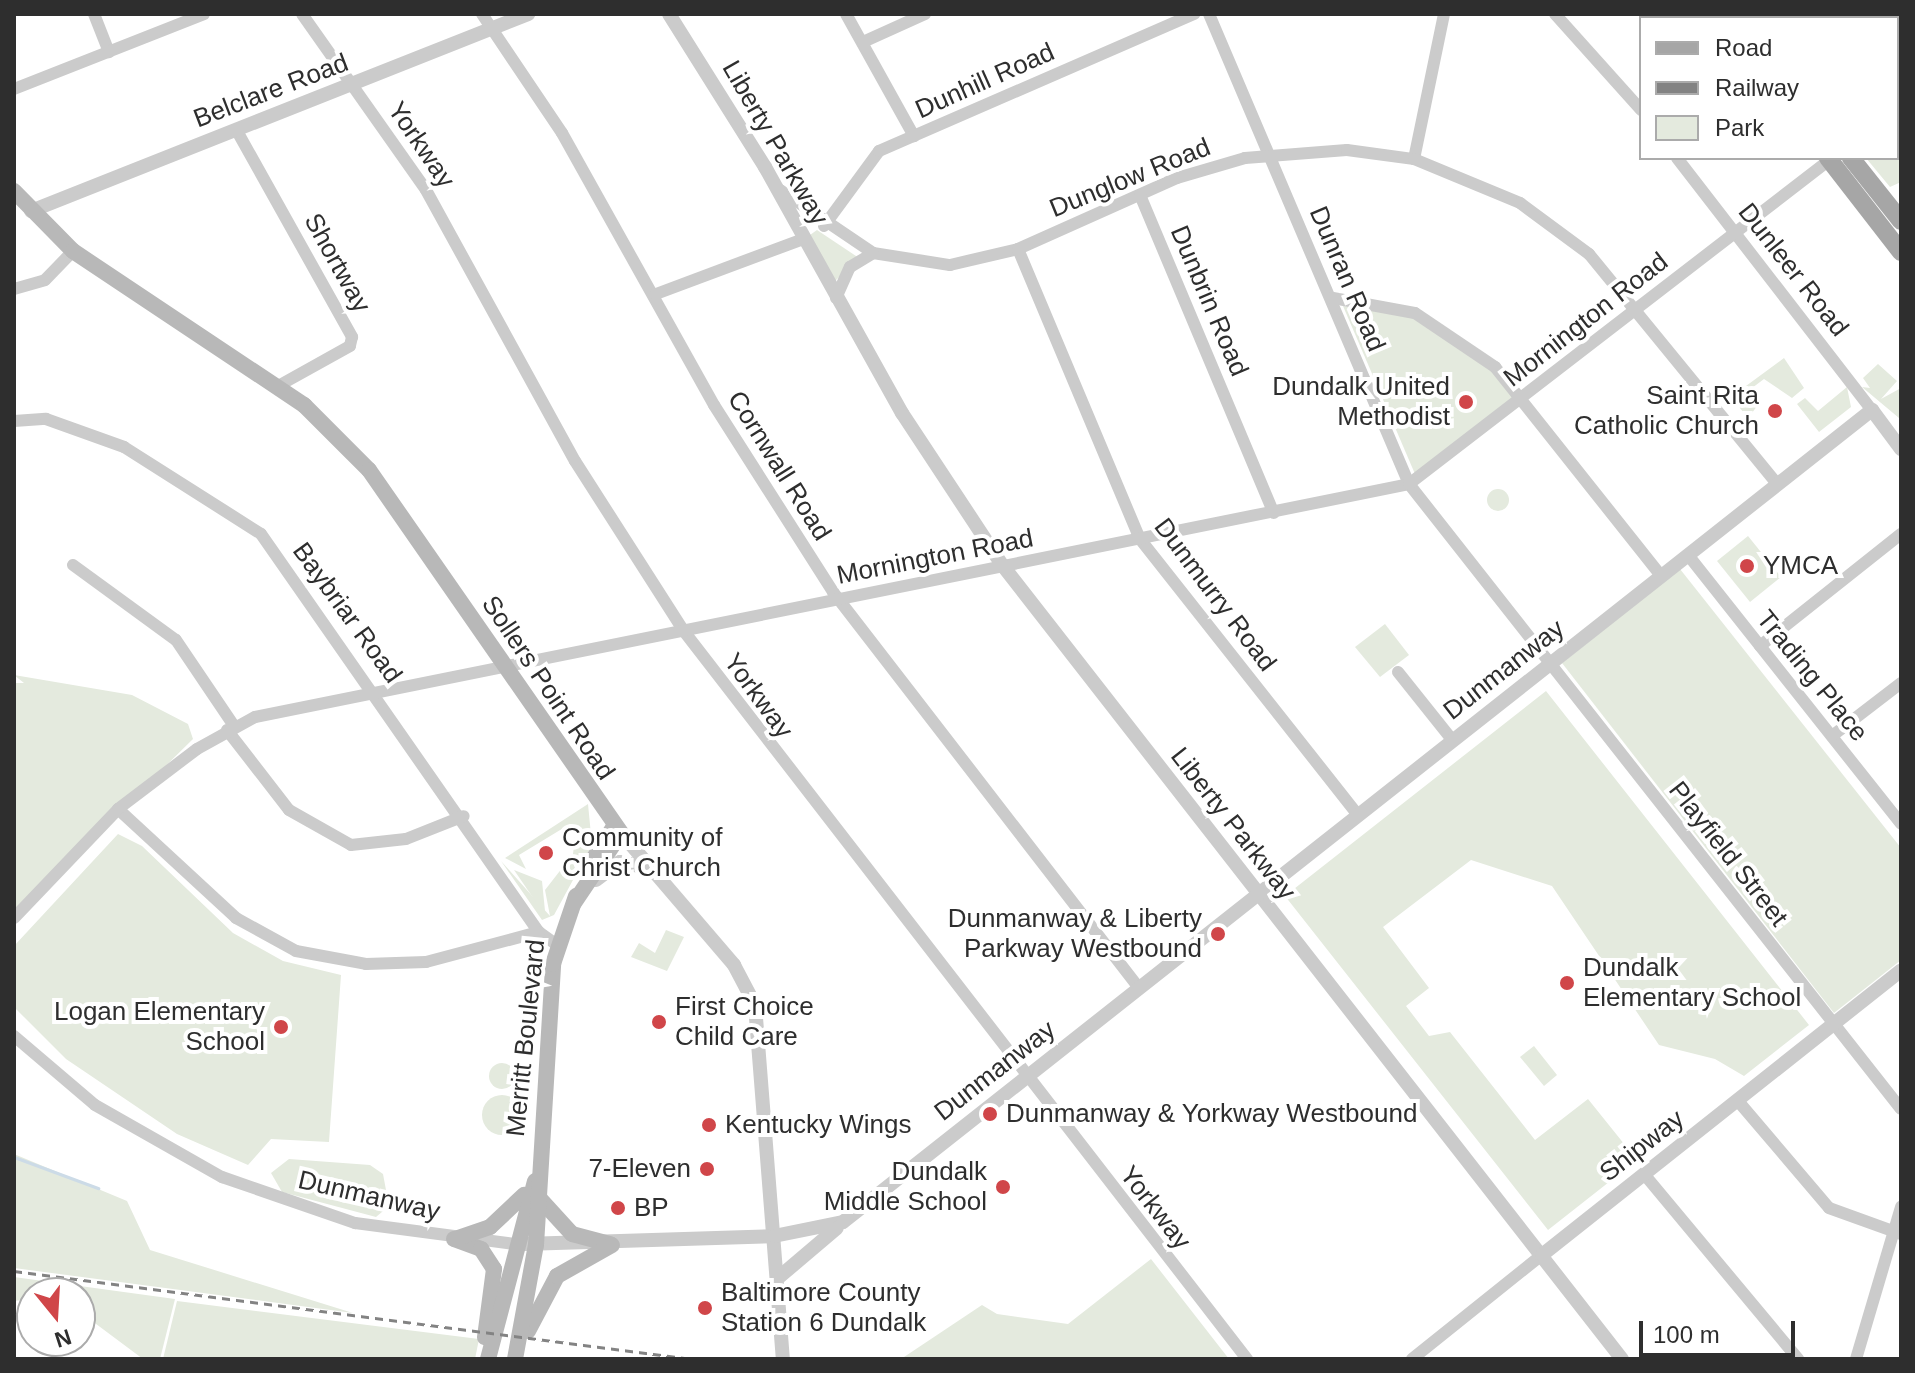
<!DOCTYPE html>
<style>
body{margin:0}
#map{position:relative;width:1915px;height:1373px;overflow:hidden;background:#fff;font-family:Helvetica,sans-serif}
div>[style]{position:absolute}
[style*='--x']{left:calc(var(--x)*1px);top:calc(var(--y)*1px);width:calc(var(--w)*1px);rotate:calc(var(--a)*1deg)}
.green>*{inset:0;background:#e4eade}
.round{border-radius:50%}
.stream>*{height:3px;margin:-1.5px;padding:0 1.5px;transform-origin:1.5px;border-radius:1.5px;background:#ccdbe7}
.minor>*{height:12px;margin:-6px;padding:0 6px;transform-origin:6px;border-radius:6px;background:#cbcbcb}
.tertiary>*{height:14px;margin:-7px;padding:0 7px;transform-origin:7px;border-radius:7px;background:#cbcbcb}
.secondary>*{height:16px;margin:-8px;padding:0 8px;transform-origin:8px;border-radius:8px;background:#b8b8b8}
.primary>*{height:18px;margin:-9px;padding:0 9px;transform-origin:9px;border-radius:9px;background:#a6a6a6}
.rail>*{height:3px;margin-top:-1.5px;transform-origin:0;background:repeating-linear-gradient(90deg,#838383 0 8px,transparent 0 14px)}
.dots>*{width:22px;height:22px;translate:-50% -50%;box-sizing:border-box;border:4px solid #fff;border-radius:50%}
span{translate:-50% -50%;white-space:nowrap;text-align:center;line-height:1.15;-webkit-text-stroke:8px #fff;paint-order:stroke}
.street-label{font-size:26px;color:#2e2e2e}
.poi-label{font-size:26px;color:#2e2e2e}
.right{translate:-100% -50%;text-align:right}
.left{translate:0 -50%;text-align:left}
.frame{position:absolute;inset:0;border:16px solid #2e2e2e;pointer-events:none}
.legend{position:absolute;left:1639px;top:16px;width:260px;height:144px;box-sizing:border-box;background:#fff;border:2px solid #ababab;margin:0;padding:10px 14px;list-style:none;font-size:24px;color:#2e2e2e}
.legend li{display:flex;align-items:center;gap:16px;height:40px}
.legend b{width:40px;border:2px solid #ababab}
.north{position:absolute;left:16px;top:1277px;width:80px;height:80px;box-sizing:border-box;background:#fff;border:2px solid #ababab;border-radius:50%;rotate:162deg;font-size:22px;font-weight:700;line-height:32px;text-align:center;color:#2e2e2e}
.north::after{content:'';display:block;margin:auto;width:28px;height:36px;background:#d04649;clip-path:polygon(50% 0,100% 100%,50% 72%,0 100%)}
.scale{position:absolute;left:1639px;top:1321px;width:156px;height:36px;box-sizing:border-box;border:4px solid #2e2e2e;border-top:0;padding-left:10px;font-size:24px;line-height:28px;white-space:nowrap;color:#2e2e2e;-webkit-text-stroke:6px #fff;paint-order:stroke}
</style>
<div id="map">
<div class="green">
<div style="clip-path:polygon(1901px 147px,1901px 182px,1890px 187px,1866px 158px,1897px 158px)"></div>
<div style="clip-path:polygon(817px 230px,859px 258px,834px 282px,810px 235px)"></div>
<div style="clip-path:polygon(1343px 306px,1411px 316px,1489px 368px,1517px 397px,1415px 474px)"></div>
<div style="clip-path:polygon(1784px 358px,1804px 388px,1792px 398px,1764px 379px,1748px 391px,1758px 405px,1748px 418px,1731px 397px)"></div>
<div style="clip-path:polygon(1878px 364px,1897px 381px,1881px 399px,1901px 388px,1899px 418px,1862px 387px,1870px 388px,1863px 378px)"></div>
<div style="clip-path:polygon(1847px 387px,1851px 407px,1819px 432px,1797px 404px,1805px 398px,1818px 411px)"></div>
<div class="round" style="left:1487px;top:489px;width:22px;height:22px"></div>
<div style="clip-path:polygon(1748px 536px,1781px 577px,1750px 602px,1717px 561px)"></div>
<div style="clip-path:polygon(1680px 569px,1901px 848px,1901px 960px,1834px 1013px,1562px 663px)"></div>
<div style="clip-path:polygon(1385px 624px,1409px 655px,1380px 677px,1355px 647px)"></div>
<div style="clip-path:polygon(14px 675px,132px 695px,188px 724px,193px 739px,14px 915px,14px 683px,24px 683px)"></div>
<div style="clip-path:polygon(1546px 691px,1809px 1025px,1744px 1076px,1715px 1059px,1659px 1045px,1552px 886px,1471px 860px,1383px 927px,1429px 988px,1406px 1006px,1429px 1036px,1450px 1032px,1535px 1140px,1588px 1099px,1637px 1160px,1548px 1230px,1285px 896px)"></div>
<div style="clip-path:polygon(588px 804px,592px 845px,554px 915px,542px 920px,501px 861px,550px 916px,545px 890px,573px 854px,576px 828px,570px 824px,519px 855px,526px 869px,505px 858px)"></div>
<div style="clip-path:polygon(118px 834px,142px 846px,233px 933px,283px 961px,341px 975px,329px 1142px,271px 1139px,248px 1165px,177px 1134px,66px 1059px,14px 1007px,14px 946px)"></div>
<div style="clip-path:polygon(514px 870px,542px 881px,545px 911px,538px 905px)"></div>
<div style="clip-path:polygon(666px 930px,684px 937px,667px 971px,631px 957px,639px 943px,655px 953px)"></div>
<div style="clip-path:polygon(1534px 1046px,1557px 1075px,1544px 1086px,1520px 1057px)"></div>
<div class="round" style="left:489px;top:1063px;width:26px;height:26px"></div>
<div class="round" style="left:482px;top:1095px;width:40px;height:40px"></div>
<div style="clip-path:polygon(14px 1154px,127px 1201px,150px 1250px,353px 1313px,14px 1268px)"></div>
<div style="clip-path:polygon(289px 1159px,370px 1165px,383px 1174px,389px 1206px,376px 1217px,282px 1192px,271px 1173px)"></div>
<div style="clip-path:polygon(1151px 1259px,1229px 1359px,901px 1359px,982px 1305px,997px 1314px,1068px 1324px)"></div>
<div style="clip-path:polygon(14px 1277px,175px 1299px,160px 1359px,143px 1359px,80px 1312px,80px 1293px,14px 1301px)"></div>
<div style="clip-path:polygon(177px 1301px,479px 1339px,475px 1359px,163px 1359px)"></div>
</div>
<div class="stream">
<div style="--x:14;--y:1157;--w:90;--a:20.3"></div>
</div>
<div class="minor">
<div style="--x:94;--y:14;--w:41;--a:68.5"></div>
<div style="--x:302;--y:14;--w:215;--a:54.8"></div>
<div style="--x:426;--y:190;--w:309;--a:61.2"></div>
<div style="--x:575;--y:461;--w:201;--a:57.4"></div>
<div style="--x:683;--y:630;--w:922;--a:52.27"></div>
<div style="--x:482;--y:14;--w:143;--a:56.1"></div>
<div style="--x:562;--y:133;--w:312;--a:60.8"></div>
<div style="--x:714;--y:405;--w:222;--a:57.5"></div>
<div style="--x:833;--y:592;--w:500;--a:52.31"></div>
<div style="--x:846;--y:14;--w:140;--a:60.9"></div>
<div style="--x:1209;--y:14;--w:511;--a:66.95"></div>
<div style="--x:1409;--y:484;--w:795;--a:51.79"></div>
<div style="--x:1555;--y:14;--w:129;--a:48.1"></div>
<div style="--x:863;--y:42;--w:68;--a:-24.3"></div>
<div style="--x:14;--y:89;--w:204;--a:-21.5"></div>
<div style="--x:237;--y:131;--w:236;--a:60.8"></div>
<div style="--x:352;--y:337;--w:9;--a:103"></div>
<div style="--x:350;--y:346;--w:82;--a:150.9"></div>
<div style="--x:1677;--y:158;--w:319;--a:52.3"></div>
<div style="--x:1414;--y:159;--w:148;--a:-78.3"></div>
<div style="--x:780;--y:190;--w:112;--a:34.1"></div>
<div style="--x:873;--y:253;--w:78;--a:8.9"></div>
<div style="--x:950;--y:265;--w:70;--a:-13.2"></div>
<div style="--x:1018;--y:249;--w:174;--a:-24.1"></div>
<div style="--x:1177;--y:178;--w:71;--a:-16.4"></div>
<div style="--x:1245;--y:158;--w:102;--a:-4.5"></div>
<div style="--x:1347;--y:150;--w:68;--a:7.7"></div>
<div style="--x:1414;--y:159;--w:115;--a:22.5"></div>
<div style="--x:1520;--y:203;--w:86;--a:36.5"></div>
<div style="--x:1589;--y:254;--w:298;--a:50.7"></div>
<div style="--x:1140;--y:195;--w:345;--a:67.2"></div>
<div style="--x:824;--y:226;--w:93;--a:-53.7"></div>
<div style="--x:879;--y:151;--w:344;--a:-23.5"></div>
<div style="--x:1018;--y:249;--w:315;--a:67.2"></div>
<div style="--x:1140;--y:539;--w:350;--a:51.7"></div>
<div style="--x:14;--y:289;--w:32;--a:-16"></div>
<div style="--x:45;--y:280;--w:40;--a:-46"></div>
<div style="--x:656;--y:294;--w:157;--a:-20.5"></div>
<div style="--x:836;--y:298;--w:34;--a:-66"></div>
<div style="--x:850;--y:267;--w:27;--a:-31"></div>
<div style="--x:1333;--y:298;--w:83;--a:10.4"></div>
<div style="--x:1415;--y:313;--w:97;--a:34"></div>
<div style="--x:1495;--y:367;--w:267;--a:51.5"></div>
<div style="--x:14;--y:421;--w:32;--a:-4"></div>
<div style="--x:46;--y:419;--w:83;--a:19.7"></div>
<div style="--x:124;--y:447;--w:162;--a:32.4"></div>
<div style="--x:261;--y:534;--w:485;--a:55.1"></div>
<div style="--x:539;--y:932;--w:22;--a:36"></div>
<div style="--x:1688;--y:555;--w:343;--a:51.6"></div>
<div style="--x:73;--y:565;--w:127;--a:36.1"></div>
<div style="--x:176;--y:640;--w:104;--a:56"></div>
<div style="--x:1760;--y:646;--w:180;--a:-38.5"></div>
<div style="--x:1398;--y:672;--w:88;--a:51.4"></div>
<div style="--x:227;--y:730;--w:101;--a:52.2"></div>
<div style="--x:289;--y:810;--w:71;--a:29.4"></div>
<div style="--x:351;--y:845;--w:55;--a:-6.2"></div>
<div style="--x:406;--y:839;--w:62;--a:-21.6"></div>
<div style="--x:1832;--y:736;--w:87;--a:-37.5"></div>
<div style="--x:118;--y:809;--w:161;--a:42.7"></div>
<div style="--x:236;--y:918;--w:68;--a:28.8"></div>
<div style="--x:296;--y:951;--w:71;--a:10.5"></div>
<div style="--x:366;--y:964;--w:60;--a:-1.9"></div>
<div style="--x:426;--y:962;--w:117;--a:-14.9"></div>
<div style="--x:14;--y:918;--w:151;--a:-46.3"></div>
<div style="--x:118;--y:809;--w:99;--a:-37.2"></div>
<div style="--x:197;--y:749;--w:66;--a:-28.9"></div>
<div style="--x:255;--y:717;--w:1177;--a:-11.41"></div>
<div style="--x:1409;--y:484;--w:534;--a:-37.62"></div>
<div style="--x:14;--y:1036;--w:106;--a:40.4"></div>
<div style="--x:95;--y:1105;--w:146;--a:29.6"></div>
<div style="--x:222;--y:1177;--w:141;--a:19.1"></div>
<div style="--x:355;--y:1223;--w:161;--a:7.5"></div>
<div style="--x:1738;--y:1101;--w:140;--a:49.6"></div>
<div style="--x:1829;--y:1208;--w:77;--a:19.9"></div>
<div style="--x:1644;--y:1174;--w:241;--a:50.2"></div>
<div style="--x:1412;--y:1359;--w:166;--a:-38.7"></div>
<div style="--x:1856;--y:1359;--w:159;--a:-73.5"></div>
</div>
<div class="tertiary">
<div style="--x:669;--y:14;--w:181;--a:57.9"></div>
<div style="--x:765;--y:167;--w:282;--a:60.9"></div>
<div style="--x:902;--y:413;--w:183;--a:56.6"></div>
<div style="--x:1003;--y:566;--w:1006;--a:52.03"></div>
<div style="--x:31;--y:211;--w:535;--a:-21.62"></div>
<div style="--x:621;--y:833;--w:174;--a:49.4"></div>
<div style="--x:734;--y:965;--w:45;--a:62.3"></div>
<div style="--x:755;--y:1005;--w:355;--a:85.5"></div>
<div style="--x:596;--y:880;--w:30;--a:-37"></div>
<div style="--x:620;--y:862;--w:33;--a:12"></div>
<div style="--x:524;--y:1244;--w:250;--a:-1.8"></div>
<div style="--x:774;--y:1236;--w:70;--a:-11.5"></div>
<div style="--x:843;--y:1222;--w:1311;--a:-38.28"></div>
<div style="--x:1872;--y:410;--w:49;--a:53.4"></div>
<div style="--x:1542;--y:1255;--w:458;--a:-38.4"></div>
<div style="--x:778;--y:1278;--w:77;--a:-40.3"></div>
</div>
<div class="secondary">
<div style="--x:14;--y:191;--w:84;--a:45.5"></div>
<div style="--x:73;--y:251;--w:278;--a:33.7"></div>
<div style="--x:304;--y:405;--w:92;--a:45"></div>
<div style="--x:369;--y:470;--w:442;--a:55.2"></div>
<div style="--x:621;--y:833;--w:84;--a:123.9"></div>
<div style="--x:588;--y:867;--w:50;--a:-57.3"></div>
<div style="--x:540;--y:1199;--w:47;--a:47.6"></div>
<div style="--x:572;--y:1234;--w:39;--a:15"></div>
<div style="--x:454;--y:1239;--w:29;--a:20"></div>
<div style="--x:481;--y:1249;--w:24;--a:57"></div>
<div style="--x:494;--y:1269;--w:69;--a:97.5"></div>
<div style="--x:455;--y:1239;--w:37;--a:-19"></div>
<div style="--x:490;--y:1227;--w:47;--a:-43.3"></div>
<div style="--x:528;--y:1331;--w:62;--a:-62.2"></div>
<div style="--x:557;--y:1276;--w:63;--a:-29.4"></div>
<div style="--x:488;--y:1359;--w:184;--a:-75.2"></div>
<div style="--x:515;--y:1359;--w:116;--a:-79.6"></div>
<div style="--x:536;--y:1245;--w:282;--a:-86.5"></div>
<div style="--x:553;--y:964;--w:72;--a:-71.3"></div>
</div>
<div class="primary">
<div style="--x:1713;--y:14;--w:5;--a:53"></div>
<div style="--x:1735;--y:14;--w:5;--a:53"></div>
<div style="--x:1828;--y:158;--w:119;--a:52.2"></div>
<div style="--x:1851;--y:158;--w:80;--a:51.6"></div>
</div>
<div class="rail">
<div style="--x:14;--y:1271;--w:684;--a:7.4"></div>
</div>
<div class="dots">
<div style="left:1466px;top:402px;background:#d04649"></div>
<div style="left:1775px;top:411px;background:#d04649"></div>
<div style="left:1747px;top:566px;background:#d04649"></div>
<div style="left:546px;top:853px;background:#d04649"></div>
<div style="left:1218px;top:934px;background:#d04649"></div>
<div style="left:1567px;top:983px;background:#d04649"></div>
<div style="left:659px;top:1022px;background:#d04649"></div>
<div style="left:281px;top:1027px;background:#d04649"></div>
<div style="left:990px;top:1114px;background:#d04649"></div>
<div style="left:709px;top:1125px;background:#d04649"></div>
<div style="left:707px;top:1169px;background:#d04649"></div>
<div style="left:1003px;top:1187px;background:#d04649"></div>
<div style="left:618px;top:1208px;background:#d04649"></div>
<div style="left:705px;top:1308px;background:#d04649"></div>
</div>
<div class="street-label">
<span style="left:985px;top:81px;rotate:-24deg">Dunhill Road</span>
<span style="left:271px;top:91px;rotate:-21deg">Belclare Road</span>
<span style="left:775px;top:143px;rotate:60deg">Liberty Parkway</span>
<span style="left:421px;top:145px;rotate:56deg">Yorkway</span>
<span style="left:1130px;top:178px;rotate:-22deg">Dunglow Road</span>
<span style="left:337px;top:263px;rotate:61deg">Shortway</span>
<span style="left:1793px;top:270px;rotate:52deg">Dunleer Road</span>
<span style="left:1347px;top:279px;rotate:67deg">Dunran Road</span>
<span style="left:1209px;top:301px;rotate:67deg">Dunbrin Road</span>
<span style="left:1586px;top:320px;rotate:-38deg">Mornington Road</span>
<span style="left:779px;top:466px;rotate:58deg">Cornwall Road</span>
<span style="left:935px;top:557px;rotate:-11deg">Mornington Road</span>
<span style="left:1215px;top:595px;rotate:53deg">Dunmurry Road</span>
<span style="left:347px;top:613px;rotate:54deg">Baybriar Road</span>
<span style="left:1504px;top:670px;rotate:-38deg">Dunmanway</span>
<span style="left:1812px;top:676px;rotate:51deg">Trading Place</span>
<span style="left:548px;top:688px;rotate:56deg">Sollers Point Road</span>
<span style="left:758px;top:696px;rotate:54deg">Yorkway</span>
<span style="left:1233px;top:824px;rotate:52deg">Liberty Parkway</span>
<span style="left:1728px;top:854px;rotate:52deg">Playfield Street</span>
<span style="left:526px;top:1038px;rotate:-84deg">Merritt Boulevard</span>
<span style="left:995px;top:1071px;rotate:-38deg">Dunmanway</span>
<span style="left:1642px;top:1146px;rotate:-38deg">Shipway</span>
<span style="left:369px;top:1196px;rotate:13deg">Dunmanway</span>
<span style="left:1155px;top:1208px;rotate:52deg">Yorkway</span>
</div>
<div class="poi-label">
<span class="right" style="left:1450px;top:402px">Dundalk United<br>Methodist</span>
<span class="right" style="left:1759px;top:411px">Saint Rita<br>Catholic Church</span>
<span class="left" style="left:1763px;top:566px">YMCA</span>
<span class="left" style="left:562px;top:853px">Community of<br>Christ Church</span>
<span class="right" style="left:1202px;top:934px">Dunmanway &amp; Liberty<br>Parkway Westbound</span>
<span class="left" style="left:1583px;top:983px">Dundalk<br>Elementary School</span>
<span class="left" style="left:675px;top:1022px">First Choice<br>Child Care</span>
<span class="right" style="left:265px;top:1027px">Logan Elementary<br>School</span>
<span class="left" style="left:1006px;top:1114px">Dunmanway &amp; Yorkway Westbound</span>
<span class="left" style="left:725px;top:1125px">Kentucky Wings</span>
<span class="right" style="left:691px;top:1169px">7-Eleven</span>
<span class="right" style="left:987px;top:1187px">Dundalk<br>Middle School</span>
<span class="left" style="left:634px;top:1208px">BP</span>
<span class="left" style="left:721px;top:1308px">Baltimore County<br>Station 6 Dundalk</span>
</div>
<div class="frame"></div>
<ul class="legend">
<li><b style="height:10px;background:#a6a6a6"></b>Road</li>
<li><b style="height:10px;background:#838383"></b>Railway</li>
<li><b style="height:22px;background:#e4eade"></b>Park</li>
</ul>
<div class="north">N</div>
<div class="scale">100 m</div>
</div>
